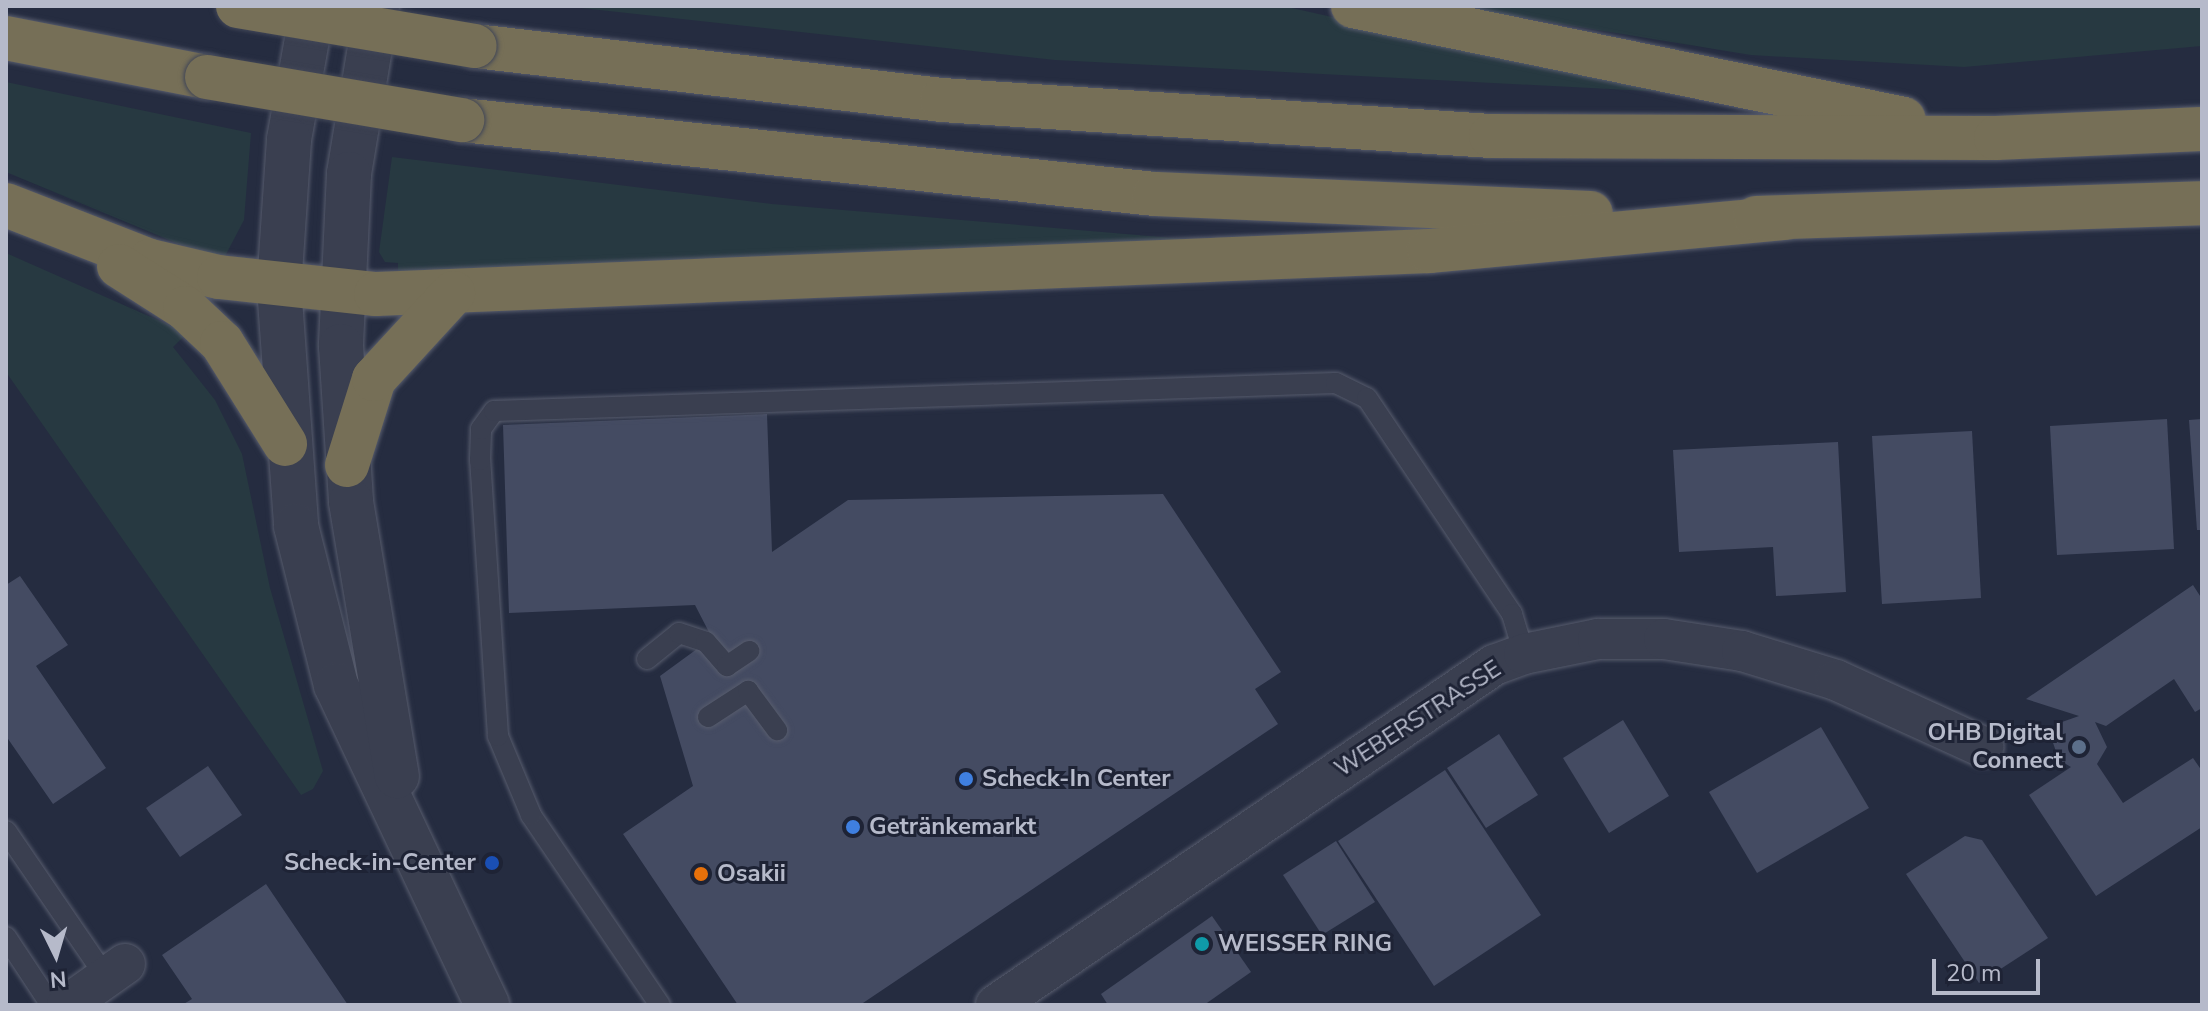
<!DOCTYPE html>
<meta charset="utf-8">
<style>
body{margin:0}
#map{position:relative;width:2208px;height:1011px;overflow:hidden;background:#252c40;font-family:"Nunito Sans",sans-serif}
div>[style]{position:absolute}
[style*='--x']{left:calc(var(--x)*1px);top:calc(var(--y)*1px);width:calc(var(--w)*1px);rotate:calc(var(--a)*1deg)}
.green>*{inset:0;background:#273941}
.building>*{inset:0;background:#444b62}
.roads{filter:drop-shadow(0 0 2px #575c6d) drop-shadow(0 0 2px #575c6d)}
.service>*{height:20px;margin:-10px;padding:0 10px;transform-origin:10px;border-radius:10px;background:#3a3f50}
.minor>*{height:40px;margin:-20px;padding:0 20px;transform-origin:20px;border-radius:20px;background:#3a3f50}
.tertiary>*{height:44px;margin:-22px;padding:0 22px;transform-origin:22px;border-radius:22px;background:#3a3f50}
.motorway>*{height:44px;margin:-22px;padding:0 22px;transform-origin:22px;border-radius:22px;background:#766f57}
.bridges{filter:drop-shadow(0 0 2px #414657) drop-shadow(0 0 2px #414657)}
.motorway-bridge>*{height:44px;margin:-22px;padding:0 22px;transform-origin:22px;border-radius:22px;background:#766f57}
.dots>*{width:22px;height:22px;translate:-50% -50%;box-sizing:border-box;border:4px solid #1e2335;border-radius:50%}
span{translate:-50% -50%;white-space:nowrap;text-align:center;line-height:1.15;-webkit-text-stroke:6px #1e2335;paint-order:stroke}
.street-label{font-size:24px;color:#b6baca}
.poi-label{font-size:24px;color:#b6baca;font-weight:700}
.right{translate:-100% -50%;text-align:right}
.left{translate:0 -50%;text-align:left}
.frame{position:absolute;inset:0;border:8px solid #b6baca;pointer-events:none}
.north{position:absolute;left:16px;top:915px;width:80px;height:80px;-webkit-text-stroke:6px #1e2335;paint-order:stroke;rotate:175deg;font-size:22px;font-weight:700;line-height:32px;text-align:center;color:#b6baca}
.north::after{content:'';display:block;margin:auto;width:28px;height:36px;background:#b6baca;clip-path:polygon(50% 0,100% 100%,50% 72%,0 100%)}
.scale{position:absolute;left:1932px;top:959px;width:108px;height:36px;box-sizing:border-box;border:4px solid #b6baca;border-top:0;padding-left:10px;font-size:24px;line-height:28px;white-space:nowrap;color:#b6baca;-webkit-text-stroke:6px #1e2335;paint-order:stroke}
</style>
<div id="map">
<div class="green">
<div style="clip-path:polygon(563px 6px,1283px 6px,1666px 92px,1055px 60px)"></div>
<div style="clip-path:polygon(1450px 6px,2202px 6px,2202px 46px,1964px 67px,1751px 55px)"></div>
<div style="clip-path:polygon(6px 82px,251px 133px,244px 220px,222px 262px,6px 172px)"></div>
<div style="clip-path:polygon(392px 157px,772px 204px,1233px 243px,398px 279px,398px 263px,385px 262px,379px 252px)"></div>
<div style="clip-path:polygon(6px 253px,187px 333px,173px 347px,215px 400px,242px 454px,270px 588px,323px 771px,313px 789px,301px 795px,6px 372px)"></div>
</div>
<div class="building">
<div style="clip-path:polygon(767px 414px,772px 552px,848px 500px,1163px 494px,1281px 672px,1255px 689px,1278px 724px,860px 1005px,738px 1005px,623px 834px,693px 786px,660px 676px,712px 638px,695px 605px,509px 613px,503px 425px)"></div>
<div style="clip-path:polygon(2167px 419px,2174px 549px,2057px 555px,2050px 426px)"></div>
<div style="clip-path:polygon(2202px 419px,2202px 530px,2197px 530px,2189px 420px)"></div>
<div style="clip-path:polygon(1972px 431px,1981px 598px,1882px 604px,1872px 436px)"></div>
<div style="clip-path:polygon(1838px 442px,1846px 592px,1776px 596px,1773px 547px,1679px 552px,1673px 450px)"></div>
<div style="clip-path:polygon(20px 576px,68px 645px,36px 666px,106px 768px,53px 804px,6px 736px,6px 585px)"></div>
<div style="clip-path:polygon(2193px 585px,2202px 599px,2202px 708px,2195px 712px,2174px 679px,2106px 726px,2095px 722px,2107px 747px,2097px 764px,2123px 803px,2193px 758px,2202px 771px,2202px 827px,2096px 896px,2029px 795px,2071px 767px,2059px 760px,2052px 740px,2062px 722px,2079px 716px,2026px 699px)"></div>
<div style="clip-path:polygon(1623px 720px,1669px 796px,1609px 833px,1563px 758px)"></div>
<div style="clip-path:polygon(1821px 727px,1869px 808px,1757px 873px,1709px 792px)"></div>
<div style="clip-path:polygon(1499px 734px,1538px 795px,1486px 828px,1447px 768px)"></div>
<div style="clip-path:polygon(208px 766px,242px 815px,180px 857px,146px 808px)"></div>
<div style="clip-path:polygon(1445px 770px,1541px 915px,1434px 986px,1338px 841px)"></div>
<div style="clip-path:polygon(1965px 836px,1982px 840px,2048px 938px,1979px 983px,1906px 874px)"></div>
<div style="clip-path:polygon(1336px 841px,1375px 902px,1322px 935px,1283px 875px)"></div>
<div style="clip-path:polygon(266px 884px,348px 1005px,182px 1005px,192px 999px,162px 955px)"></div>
<div style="clip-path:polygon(1212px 916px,1251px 972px,1204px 1005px,1108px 1005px,1101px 994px)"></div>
</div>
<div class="roads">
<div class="service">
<div style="--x:647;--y:659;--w:41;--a:-39.1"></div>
<div style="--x:679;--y:633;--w:28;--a:18"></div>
<div style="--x:706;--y:642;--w:32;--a:49"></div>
<div style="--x:727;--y:666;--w:27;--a:-34"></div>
<div style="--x:708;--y:717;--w:48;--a:-33"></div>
<div style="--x:748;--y:691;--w:49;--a:53.4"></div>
<div style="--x:6;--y:831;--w:177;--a:55.6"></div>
<div style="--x:6;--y:937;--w:82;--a:56.5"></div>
<div style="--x:660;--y:1005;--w:230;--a:-124.2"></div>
<div style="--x:531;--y:815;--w:86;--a:-112.7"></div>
<div style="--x:498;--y:736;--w:277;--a:-93.7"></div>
<div style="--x:480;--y:460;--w:31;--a:-88"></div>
<div style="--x:481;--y:429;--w:22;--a:-54"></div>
<div style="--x:494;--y:411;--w:842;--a:-1.9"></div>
<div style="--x:1336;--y:383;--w:34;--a:26"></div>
<div style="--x:1367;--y:398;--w:260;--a:56.1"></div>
<div style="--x:1512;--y:614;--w:42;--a:73.3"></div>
</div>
<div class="minor">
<div style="--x:67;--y:1005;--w:71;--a:-35.3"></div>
<div style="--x:996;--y:1005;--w:603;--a:-34.32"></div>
<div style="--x:1494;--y:665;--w:32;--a:-20"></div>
<div style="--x:1524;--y:654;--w:76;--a:-11.5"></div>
<div style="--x:1598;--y:639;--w:66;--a:0"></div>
<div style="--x:1664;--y:639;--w:79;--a:8.7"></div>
<div style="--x:1742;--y:651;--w:98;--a:17.1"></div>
<div style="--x:1836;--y:680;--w:162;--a:24.5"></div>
</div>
<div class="tertiary">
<div style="--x:313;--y:6;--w:136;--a:100.2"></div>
<div style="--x:289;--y:140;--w:146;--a:93.9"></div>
<div style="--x:279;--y:286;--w:241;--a:85.9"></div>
<div style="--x:296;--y:526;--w:164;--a:75.9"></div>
<div style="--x:336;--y:685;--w:354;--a:64.7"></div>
<div style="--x:377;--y:6;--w:170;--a:99.5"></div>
<div style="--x:349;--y:174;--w:172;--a:92.7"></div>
<div style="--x:341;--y:346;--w:156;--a:86.3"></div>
<div style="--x:351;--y:502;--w:278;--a:80.5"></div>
</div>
<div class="motorway">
<div style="--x:1353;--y:6;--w:562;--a:11.59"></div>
<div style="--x:6;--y:38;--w:205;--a:11"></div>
<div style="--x:475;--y:46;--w:470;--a:6.6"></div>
<div style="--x:942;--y:100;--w:550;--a:3.75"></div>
<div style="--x:1491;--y:136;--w:505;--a:0.23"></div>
<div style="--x:1996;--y:138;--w:206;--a:-2.5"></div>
<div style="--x:462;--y:120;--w:697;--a:6.1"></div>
<div style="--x:1155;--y:194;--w:436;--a:2.5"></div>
<div style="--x:6;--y:205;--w:155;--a:21.3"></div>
<div style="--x:150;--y:261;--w:71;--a:13.1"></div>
<div style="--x:219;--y:277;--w:158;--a:6.2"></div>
<div style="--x:376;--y:294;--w:1054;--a:-2.34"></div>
<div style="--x:1429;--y:251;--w:358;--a:-5.3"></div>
<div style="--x:1756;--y:218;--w:446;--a:-1.9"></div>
<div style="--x:119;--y:266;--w:78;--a:32.5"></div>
<div style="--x:185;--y:308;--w:51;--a:43.4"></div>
<div style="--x:222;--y:343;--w:119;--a:58"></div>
<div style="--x:347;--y:465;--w:90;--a:-72.6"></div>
<div style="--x:374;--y:379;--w:117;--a:-47.4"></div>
</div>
</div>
<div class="bridges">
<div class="motorway-bridge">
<div style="--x:238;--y:6;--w:240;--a:9.6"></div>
<div style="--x:207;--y:77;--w:259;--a:9.6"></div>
</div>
</div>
<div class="dots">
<div style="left:2079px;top:747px;background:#5c6f8a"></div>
<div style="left:966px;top:779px;background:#3f7fe0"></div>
<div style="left:853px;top:827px;background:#3f7fe0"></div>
<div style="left:492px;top:863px;background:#1a4fb4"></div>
<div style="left:701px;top:874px;background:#e8710a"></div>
<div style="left:1202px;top:944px;background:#0f9aa8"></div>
</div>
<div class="street-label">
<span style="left:1418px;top:719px;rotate:-33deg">WEBERSTRASSE</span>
</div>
<div class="poi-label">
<span class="right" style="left:2063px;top:747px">OHB Digital<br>Connect</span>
<span class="left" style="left:982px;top:779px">Scheck-In Center</span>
<span class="left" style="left:869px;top:827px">Getränkemarkt</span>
<span class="right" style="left:476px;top:863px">Scheck-in-Center</span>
<span class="left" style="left:717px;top:874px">Osakii</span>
<span class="left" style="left:1218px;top:944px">WEISSER RING</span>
</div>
<div class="frame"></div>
<div class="north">N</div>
<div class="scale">20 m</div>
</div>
